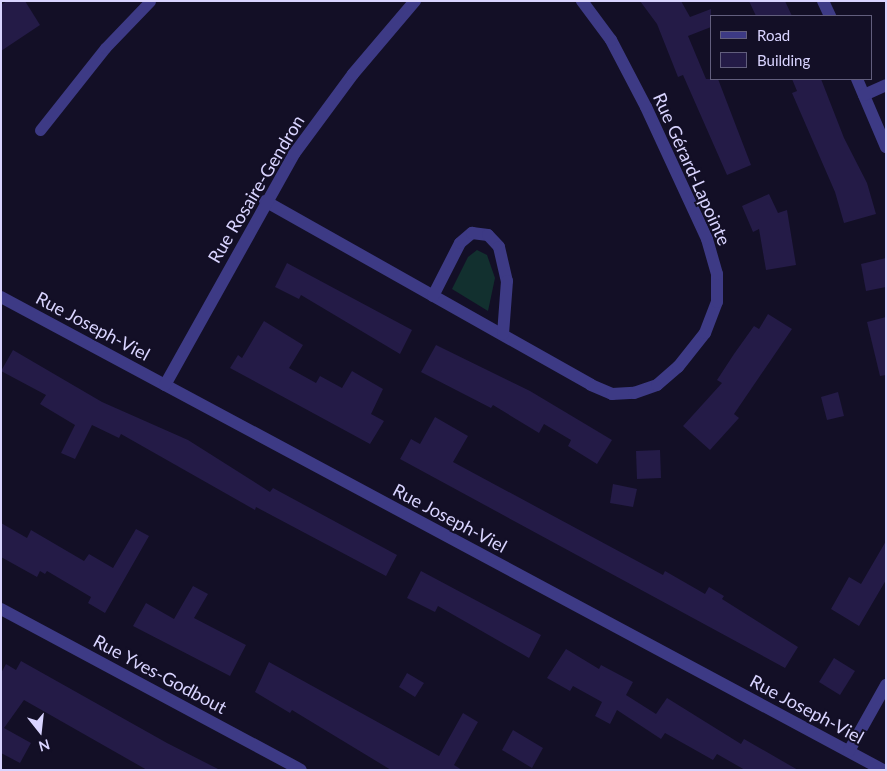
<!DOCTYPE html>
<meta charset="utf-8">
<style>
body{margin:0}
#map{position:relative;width:887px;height:771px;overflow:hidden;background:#130f26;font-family:Lato,sans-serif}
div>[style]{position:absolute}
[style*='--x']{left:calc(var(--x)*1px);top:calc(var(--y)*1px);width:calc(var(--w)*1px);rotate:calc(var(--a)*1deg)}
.green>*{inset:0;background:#12302f}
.building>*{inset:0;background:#241b47}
.lane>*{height:11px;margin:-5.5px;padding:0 5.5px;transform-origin:5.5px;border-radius:5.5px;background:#3d3a85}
.street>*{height:12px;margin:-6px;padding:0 6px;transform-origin:6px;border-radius:6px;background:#3d3a85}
span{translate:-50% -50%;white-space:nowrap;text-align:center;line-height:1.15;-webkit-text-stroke:4px #130f26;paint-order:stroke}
.street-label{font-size:18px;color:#d9d4ff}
.frame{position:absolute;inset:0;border:2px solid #d9d4ff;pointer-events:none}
.legend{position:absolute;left:710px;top:15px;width:162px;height:65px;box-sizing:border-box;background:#130f26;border:1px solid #625e7d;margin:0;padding:6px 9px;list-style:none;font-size:15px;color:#d9d4ff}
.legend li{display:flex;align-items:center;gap:10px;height:25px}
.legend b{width:25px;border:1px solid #625e7d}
.north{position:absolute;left:15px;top:706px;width:50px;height:50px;-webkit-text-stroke:4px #130f26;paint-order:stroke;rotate:164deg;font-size:14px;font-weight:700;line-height:20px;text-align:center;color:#d9d4ff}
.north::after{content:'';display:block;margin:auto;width:18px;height:22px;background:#d9d4ff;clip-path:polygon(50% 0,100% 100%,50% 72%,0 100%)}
</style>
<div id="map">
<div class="green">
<div style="clip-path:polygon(477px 250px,487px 255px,495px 278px,488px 311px,452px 289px,468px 257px)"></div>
</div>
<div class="building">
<div style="clip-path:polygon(7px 1px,25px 1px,40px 25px,1px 51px,1px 5px)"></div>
<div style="clip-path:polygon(640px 1px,681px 1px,690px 17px,711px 9px,711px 27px,688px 36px,706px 79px,718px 79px,751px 165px,727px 175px,683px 75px,678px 77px,657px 24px)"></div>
<div style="clip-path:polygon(749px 1px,785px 1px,792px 16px,756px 16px)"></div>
<div style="clip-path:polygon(792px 79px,821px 79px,844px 138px,867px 183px,876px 214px,844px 223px,835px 192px,792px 93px,797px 91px)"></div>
<div style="clip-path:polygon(769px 194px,778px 213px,787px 210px,796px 265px,766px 270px,759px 229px,753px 232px,742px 206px)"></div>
<div style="clip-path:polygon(886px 258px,886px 287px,866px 291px,861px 264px)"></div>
<div style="clip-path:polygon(287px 263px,412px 330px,400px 354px,301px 295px,299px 299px,275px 287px)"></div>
<div style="clip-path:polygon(768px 314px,792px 329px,734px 414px,739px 418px,710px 450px,683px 426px,722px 383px,717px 380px,734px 354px,754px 326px,759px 329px)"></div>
<div style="clip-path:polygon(886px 317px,886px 375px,880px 376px,867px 322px)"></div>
<div style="clip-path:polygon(264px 321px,303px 345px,289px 368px,316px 383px,320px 376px,342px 388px,352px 371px,383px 389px,371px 414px,384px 421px,370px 444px,230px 368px,238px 355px,242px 358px)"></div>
<div style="clip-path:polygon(436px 345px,530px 391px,612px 440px,597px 464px,568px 446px,571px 440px,544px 424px,539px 433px,493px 405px,491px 408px,421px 372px)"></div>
<div style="clip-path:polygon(13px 350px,102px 402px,188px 440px,270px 492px,273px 488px,397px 555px,386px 576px,256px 507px,255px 510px,121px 434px,119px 438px,92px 425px,75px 459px,61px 453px,75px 425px,40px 404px,46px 395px,1px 371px)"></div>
<div style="clip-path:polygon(838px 392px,844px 416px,827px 420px,821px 397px)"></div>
<div style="clip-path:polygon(435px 417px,468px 436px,453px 462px,663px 575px,665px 571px,705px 594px,709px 587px,724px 596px,722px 599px,798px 647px,785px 668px,400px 459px,411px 439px,420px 444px)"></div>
<div style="clip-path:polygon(660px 450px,661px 478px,637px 479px,636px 451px)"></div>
<div style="clip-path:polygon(613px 484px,637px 489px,633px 507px,610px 503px)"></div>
<div style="clip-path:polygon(1px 523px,27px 538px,31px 530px,84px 561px,89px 554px,113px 568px,136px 529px,149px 536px,105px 613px,88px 603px,91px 597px,47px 571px,45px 574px,40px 571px,37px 577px,1px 557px)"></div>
<div style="clip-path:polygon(886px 541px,886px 580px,859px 626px,831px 609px,849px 577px,861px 584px)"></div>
<div style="clip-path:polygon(421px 571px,541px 635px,529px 658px,438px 606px,435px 612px,407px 598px)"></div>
<div style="clip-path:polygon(193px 586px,208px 594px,194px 618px,246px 645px,230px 676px,133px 626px,146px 603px,174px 619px)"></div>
<div style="clip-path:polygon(566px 649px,599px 669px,601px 665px,633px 682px,626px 695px,656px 714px,667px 698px,741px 744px,744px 739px,798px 770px,745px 770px,717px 754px,713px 760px,665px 733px,661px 739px,617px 710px,610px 724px,595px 716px,602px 702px,573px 686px,570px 691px,547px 678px)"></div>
<div style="clip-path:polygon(834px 658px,855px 671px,840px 695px,819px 682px)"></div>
<div style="clip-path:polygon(21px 661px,167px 743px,220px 770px,147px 770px,24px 700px,4px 728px,31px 743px,20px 763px,1px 753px,1px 673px,6px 664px,16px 670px)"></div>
<div style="clip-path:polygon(269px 662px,439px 756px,463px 713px,478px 722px,454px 765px,462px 770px,391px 770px,292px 710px,290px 713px,255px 692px)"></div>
<div style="clip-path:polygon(407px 673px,424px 683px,415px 697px,399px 687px)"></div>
<div style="clip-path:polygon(513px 730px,543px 748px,532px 768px,502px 750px)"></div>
</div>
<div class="lane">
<div style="--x:40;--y:130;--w:105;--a:-51.6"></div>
<div style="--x:105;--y:48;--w:65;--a:-46.2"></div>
</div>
<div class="street">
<div style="--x:823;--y:1;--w:17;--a:65"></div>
<div style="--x:857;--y:79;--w:74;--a:66.9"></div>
<div style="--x:864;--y:95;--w:24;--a:-24"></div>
<div style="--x:265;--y:201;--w:374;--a:29.4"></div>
<div style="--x:591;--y:385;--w:23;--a:23"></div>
<div style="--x:612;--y:394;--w:22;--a:-3"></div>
<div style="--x:634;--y:393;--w:24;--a:-19"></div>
<div style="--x:657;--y:385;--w:28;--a:-41"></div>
<div style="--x:678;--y:367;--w:43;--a:-51.5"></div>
<div style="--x:705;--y:333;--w:33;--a:-69"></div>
<div style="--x:717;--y:302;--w:28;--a:-90"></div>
<div style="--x:717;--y:274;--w:36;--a:-106"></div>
<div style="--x:707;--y:239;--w:145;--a:-114.8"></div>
<div style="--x:646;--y:107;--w:76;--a:-117.6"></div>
<div style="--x:611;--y:40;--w:49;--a:-126.6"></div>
<div style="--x:433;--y:296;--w:59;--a:-63"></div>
<div style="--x:460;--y:243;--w:16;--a:-40"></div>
<div style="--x:472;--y:233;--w:16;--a:7"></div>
<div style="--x:488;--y:235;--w:16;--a:47"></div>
<div style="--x:499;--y:247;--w:35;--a:77"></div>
<div style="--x:507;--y:281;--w:53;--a:94.3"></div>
<div style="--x:1;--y:297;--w:1001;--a:28.2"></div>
<div style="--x:165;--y:385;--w:265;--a:-60.8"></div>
<div style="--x:294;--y:154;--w:99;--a:-53.6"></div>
<div style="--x:353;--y:74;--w:96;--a:-49.7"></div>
<div style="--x:1;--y:609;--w:340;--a:28.2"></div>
<div style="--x:849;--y:751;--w:76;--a:-60.7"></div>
</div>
<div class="street-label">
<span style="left:692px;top:169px;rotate:66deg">Rue Gérard-Lapointe</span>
<span style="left:256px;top:189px;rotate:-59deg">Rue Rosaire-Gendron</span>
<span style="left:93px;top:326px;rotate:28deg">Rue Joseph-Viel</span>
<span style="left:450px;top:518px;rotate:28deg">Rue Joseph-Viel</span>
<span style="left:160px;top:674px;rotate:28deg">Rue Yves-Godbout</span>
<span style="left:807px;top:709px;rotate:28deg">Rue Joseph-Viel</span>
</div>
<div class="frame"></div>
<ul class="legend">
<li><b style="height:6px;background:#3d3a85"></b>Road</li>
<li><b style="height:14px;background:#241b47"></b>Building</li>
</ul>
<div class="north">N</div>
</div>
